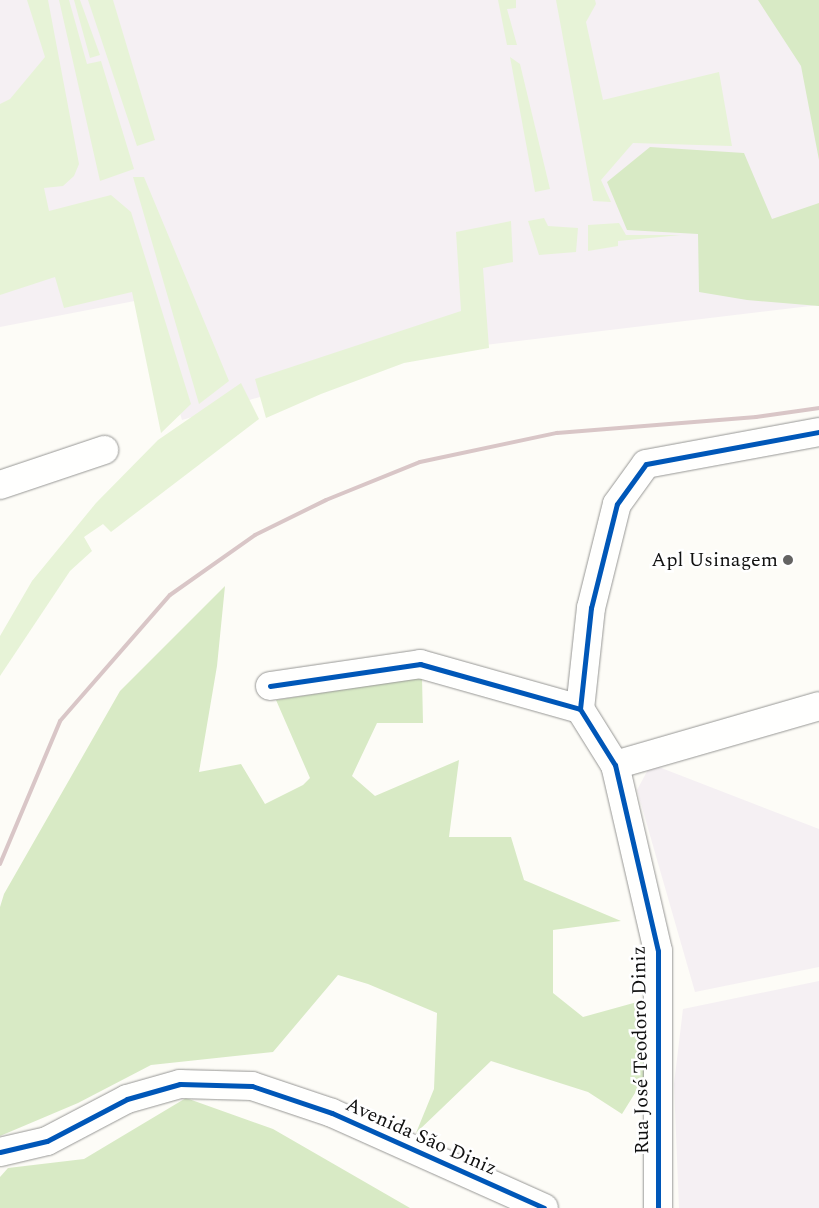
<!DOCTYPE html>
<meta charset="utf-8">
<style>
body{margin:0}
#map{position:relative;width:819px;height:1208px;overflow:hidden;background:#fdfcf7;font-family:Spectral,serif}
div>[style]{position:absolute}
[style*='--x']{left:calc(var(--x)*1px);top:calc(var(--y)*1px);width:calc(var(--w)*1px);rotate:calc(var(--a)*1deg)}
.industrial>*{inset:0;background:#f5f0f3}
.green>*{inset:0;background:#e7f3d7}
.forest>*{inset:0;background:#d8eac5}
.roads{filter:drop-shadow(0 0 1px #979795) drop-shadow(0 0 1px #979795)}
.minor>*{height:28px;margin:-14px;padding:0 14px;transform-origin:14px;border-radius:14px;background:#fffffe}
.rail>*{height:4px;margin:-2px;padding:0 2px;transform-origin:2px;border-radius:2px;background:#d9c6c7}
.cycleway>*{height:5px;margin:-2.5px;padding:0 2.5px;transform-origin:2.5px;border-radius:2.5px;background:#0057b8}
.dots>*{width:14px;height:14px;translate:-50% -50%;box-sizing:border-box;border:2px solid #fff;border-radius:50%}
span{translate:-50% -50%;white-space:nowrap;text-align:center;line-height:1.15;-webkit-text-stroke:5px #fff;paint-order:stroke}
.poi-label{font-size:20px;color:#111}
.right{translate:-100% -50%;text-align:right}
.street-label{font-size:20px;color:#111}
</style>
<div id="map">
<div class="industrial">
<div style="clip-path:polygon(0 0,819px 0,819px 305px,401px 355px,182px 420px,145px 299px,0 327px)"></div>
<div style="clip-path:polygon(651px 764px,819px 829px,819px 967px,695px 992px,637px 790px)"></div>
<div style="clip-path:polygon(819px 981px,819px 1208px,679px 1208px,674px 1084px,683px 1009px)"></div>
</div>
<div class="green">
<div style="clip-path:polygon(27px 0,48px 0,79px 164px,74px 176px,63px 186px,44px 188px,49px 211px,111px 195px,131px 212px,191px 404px,161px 433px,132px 292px,64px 308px,55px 277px,0 295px,0 104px,10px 99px,45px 57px)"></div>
<div style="clip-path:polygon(59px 0,69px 0,87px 64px,101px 61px,134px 169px,100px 181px)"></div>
<div style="clip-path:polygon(74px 0,80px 0,100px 55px,90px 58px)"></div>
<div style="clip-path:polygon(88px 0,113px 0,155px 140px,137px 146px)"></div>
<div style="clip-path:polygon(498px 0,516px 0,516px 8px,507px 9px,517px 45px,507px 45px)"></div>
<div style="clip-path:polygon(556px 0,595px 0,596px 4px,586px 22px,603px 100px,719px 72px,732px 146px,633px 143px,601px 180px,611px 202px,593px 201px)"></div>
<div style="clip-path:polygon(510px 57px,520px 64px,550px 189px,535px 192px)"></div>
<div style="clip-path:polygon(133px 177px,144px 177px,229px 381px,199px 404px)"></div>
<div style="clip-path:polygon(544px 218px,548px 226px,578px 228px,576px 252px,539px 255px,528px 221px)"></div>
<div style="clip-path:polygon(511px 221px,513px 262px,483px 268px,489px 348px,404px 363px,321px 394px,266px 418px,255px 379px,461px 311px,456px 232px)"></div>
<div style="clip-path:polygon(619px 223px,626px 235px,681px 235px,618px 241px,618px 246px,588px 251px,588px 225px)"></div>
<div style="clip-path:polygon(241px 383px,259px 419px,111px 532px,103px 524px,84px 537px,92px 551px,70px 571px,0 676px,0 636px,32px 581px,96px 503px,158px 440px)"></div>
</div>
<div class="forest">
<div style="clip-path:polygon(758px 0,819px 0,819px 160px,801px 66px)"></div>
<div style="clip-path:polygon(650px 147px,744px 153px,772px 219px,819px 203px,819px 306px,747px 300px,699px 292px,698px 234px,627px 230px,607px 182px)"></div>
<div style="clip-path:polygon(225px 586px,217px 666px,199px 772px,241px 764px,265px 804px,303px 785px,310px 778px,276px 700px,422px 677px,423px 723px,377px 723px,352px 776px,375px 796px,459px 760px,449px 837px,511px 837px,524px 880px,621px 921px,553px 930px,553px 993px,583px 1017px,648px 999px,645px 1077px,622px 1114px,588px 1092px,491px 1061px,416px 1133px,434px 1089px,437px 1013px,368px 984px,338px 975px,273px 1052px,151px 1065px,78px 1103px,0 1136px,0 907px,4px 894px,120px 691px)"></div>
<div style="clip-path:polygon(186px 1098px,273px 1129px,410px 1208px,0 1208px,0 1177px,8px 1168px,84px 1159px)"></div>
</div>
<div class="roads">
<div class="minor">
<div style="--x:0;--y:485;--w:110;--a:-18.6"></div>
<div style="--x:270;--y:686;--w:152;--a:-8.3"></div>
<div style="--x:420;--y:664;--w:166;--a:15.7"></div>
<div style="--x:615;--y:765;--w:212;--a:-16.1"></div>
<div style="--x:0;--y:1152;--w:48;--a:-13.2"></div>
<div style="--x:47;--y:1141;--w:90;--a:-27.7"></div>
<div style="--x:127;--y:1099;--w:55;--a:-15.8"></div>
<div style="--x:180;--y:1084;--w:72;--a:1.6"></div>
<div style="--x:252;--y:1086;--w:84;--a:18.6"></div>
<div style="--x:332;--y:1113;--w:232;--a:24.1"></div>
<div style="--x:658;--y:1208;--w:257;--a:-90"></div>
<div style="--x:658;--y:951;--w:191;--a:-103"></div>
<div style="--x:615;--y:765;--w:66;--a:-122"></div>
<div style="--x:580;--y:709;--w:102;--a:-83.8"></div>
<div style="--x:591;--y:608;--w:107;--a:-76"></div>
<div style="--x:617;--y:504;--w:49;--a:-54.1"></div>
<div style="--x:646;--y:464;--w:176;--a:-10.5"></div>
</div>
</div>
<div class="rail">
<div style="--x:0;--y:864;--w:155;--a:-67.2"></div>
<div style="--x:60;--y:721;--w:167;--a:-48.9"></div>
<div style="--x:170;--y:595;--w:104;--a:-35.2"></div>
<div style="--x:255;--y:535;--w:79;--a:-26.2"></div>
<div style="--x:326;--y:500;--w:101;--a:-22"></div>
<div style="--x:420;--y:462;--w:140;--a:-12"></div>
<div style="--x:557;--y:433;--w:200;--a:-4.6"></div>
<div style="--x:756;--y:417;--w:64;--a:-8.1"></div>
</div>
<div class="cycleway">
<div style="--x:270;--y:686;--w:152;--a:-8.3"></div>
<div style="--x:420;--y:664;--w:166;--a:15.7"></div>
<div style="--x:0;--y:1152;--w:48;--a:-13.2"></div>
<div style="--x:47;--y:1141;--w:90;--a:-27.7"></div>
<div style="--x:127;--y:1099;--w:55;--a:-15.8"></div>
<div style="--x:180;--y:1084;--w:72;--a:1.6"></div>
<div style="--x:252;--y:1086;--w:84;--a:18.6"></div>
<div style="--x:332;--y:1113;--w:232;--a:24.1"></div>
<div style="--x:658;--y:1208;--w:257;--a:-90"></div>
<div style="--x:658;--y:951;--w:191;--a:-103"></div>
<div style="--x:615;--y:765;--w:66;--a:-122"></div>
<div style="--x:580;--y:709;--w:102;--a:-83.8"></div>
<div style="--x:591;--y:608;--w:107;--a:-76"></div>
<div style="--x:617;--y:504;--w:49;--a:-54.1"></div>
<div style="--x:646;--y:464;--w:176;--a:-10.5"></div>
</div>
<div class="dots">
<div style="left:788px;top:560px;background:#646362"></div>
</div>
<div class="poi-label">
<span class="right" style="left:778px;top:560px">Apl Usinagem</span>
</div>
<div class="street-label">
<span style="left:641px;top:1050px;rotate:-91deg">Rua José Teodoro Diniz</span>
<span style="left:421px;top:1137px;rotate:24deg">Avenida São Diniz</span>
</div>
</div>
